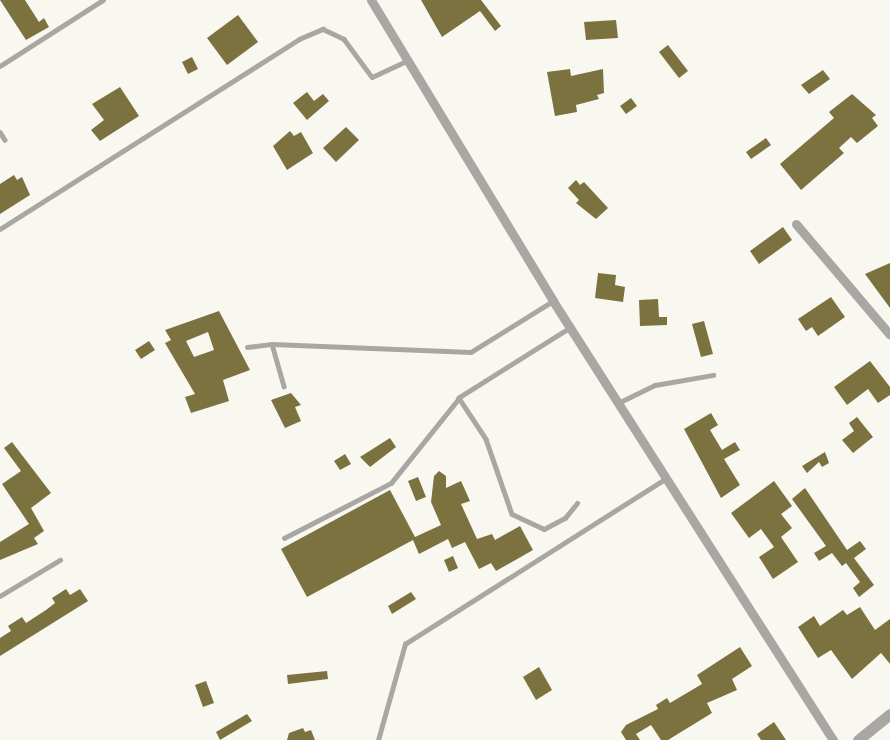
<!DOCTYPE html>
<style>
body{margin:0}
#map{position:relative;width:890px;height:740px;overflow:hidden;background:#f9f8f0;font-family:"Noto Sans",sans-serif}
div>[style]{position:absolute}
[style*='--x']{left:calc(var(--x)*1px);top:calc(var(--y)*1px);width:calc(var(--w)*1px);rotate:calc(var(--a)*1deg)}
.building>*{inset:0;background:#7b7240}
.service>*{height:4.5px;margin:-2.25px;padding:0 2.25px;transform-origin:2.25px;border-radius:2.25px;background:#a9a7a4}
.minor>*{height:9px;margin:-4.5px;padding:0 4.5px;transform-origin:4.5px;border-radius:4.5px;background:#a9a7a4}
.tertiary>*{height:11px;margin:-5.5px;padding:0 5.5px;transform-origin:5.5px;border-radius:5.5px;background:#a9a7a4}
span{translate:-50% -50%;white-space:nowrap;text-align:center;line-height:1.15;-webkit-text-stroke:5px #f9f8f0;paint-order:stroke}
</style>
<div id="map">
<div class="building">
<div style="clip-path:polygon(0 0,25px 0,39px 22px,44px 18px,49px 27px,26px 40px)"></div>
<div style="clip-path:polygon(421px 0,481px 0,501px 26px,495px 31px,480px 11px,442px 37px)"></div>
<div style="clip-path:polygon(238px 15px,258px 42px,227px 65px,207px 38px)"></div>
<div style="clip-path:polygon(616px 20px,618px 38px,586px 40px,584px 22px)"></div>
<div style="clip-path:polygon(668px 45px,688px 71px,679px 78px,659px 52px)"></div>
<div style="clip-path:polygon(192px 57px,198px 69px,188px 74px,182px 62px)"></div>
<div style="clip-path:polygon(570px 69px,571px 76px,603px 69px,604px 93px,597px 95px,599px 99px,576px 105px,577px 112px,555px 116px,547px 72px)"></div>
<div style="clip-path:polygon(823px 70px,830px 79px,809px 94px,801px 85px)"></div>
<div style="clip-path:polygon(120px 87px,139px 116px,100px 141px,91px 130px,104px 120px,92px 104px)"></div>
<div style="clip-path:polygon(307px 92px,314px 101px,323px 94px,329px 101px,307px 120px,293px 103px)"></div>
<div style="clip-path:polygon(852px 94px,876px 115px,872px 118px,878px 126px,857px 143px,851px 137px,839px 148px,844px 153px,801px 190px,780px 164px,834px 118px,829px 112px)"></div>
<div style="clip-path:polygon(631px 98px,637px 106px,626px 114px,620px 106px)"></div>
<div style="clip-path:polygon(346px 127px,359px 140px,336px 162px,323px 148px)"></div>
<div style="clip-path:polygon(290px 131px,294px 136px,301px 132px,313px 153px,287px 170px,273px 146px)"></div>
<div style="clip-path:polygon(766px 138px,771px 145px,751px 159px,746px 152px)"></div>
<div style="clip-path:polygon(14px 175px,17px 180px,22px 177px,30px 195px,0 214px,0 184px)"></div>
<div style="clip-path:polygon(576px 180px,580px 185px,584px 182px,608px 208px,596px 219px,576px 203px,579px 200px,568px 188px)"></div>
<div style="clip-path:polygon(783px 227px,792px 240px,759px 264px,750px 251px)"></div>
<div style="clip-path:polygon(890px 263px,890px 308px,865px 274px)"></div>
<div style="clip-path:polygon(598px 273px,616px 275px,615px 285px,625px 287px,623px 302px,595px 298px)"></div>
<div style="clip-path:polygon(831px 297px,845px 317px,818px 336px,812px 327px,806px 331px,798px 319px)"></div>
<div style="clip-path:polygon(658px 299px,659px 317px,667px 317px,667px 325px,640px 326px,639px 300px)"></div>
<div style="clip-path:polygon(evenodd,219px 311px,250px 370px,223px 380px,229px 401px,191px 413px,185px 397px,195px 394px,165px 343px,171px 340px,165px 330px,219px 311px,208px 332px,214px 350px,194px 357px,186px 341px,208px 332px)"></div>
<div style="clip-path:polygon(704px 321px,713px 354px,701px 357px,692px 324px)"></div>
<div style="clip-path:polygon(149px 341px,155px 350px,141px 359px,135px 350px)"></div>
<div style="clip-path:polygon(870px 361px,890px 387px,890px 395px,878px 403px,868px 389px,847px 405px,834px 387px)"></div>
<div style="clip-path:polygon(291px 393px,301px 405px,295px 407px,301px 421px,285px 428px,271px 400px)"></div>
<div style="clip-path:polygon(711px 413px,718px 425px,710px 430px,722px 450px,735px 442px,740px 450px,724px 459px,740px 485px,721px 498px,684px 429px)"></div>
<div style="clip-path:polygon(857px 417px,873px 437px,853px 453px,842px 440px,854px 431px,849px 423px)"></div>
<div style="clip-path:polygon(390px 438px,396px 447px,370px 467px,360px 457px)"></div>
<div style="clip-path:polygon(12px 442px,51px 493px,31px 508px,44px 531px,34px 538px,38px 544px,0 560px,0 542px,29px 524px,2px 484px,21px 471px,4px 448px)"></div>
<div style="clip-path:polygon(825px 452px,829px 463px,822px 467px,819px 462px,807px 473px,802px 466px)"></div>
<div style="clip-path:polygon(345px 454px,351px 464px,340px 470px,334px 461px)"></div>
<div style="clip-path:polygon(439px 471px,446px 476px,446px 488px,461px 481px,470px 501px,461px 504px,477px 539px,492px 534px,495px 540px,520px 526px,533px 550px,496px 571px,491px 563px,479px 569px,465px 542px,452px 548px,448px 539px,419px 554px,413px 540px,307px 597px,281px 549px,390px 490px,415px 537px,441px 525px,431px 502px,434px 476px)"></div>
<div style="clip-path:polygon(418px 477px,426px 497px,416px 501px,408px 481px)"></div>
<div style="clip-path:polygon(774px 481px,792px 506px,781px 514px,792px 528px,781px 537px,798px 562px,773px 579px,759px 557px,774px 547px,761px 529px,749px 538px,731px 513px)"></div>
<div style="clip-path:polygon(805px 488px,847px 550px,860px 541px,866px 549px,854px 558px,874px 585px,859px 597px,853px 588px,860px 582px,846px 563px,842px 566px,832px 553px,819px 561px,814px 553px,826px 546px,792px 499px)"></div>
<div style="clip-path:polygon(453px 556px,458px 568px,449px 572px,444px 560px)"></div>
<div style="clip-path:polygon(66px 589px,70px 595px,80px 589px,88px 601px,0 656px,0 638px,11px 631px,8px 626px,22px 617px,26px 623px,46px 610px,55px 603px,52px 598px)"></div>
<div style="clip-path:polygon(411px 592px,416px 599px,392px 614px,388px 606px)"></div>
<div style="clip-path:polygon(860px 607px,875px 630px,890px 619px,890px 664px,881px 653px,852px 679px,831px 650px,818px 658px,798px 627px,814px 616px,820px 626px,843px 610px,847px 615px)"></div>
<div style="clip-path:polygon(740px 647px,752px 666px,732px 679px,737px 690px,707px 703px,712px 713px,668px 740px,661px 740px,651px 725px,636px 734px,640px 740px,626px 740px,621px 732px,626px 725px,658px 709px,656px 705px,667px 698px,670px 703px,702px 684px,697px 675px)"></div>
<div style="clip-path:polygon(539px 667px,552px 690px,536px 700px,523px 677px)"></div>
<div style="clip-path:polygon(327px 671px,328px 679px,288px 684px,287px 675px)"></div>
<div style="clip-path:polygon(206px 681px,214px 703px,203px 707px,195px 685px)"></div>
<div style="clip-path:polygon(247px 714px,252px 721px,220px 740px,216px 732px)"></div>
<div style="clip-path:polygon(774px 722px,786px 740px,761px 740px,757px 734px)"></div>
<div style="clip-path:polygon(303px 728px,305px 732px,311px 730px,315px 740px,287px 740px,289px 733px)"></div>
</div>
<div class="service">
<div style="--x:0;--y:66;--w:122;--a:-32.7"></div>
<div style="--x:0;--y:132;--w:9;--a:58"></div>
<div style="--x:0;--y:229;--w:354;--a:-32.4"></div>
<div style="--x:299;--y:39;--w:26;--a:-23"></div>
<div style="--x:323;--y:29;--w:23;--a:25"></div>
<div style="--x:344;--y:39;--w:47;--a:53.6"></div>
<div style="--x:372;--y:77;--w:38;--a:-25"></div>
<div style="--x:570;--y:328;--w:131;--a:147.8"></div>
<div style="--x:459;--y:398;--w:49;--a:56.6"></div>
<div style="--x:486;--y:439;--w:79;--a:70.9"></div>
<div style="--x:512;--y:514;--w:35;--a:25"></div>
<div style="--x:544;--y:529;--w:24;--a:-28"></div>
<div style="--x:565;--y:518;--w:19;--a:-51"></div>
<div style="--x:272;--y:344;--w:44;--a:74.1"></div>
<div style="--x:247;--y:347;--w:25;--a:-7"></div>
<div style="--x:272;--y:344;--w:199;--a:2.3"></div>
<div style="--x:471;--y:352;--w:97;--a:-31.9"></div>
<div style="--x:618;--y:403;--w:41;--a:-25.9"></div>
<div style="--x:655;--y:385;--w:59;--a:-9.8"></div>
<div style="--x:284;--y:538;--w:120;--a:-27.2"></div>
<div style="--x:391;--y:483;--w:109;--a:-51.3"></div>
<div style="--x:0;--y:596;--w:70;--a:-31"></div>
<div style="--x:378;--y:740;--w:100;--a:-74.3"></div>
<div style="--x:405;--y:644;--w:310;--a:-32.4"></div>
</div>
<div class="minor">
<div style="--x:371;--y:0;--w:352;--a:58.8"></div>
<div style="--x:553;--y:301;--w:521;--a:57.47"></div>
<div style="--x:796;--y:224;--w:145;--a:49.7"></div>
</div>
<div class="tertiary">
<div style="--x:858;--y:740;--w:41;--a:-39.1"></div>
</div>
</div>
